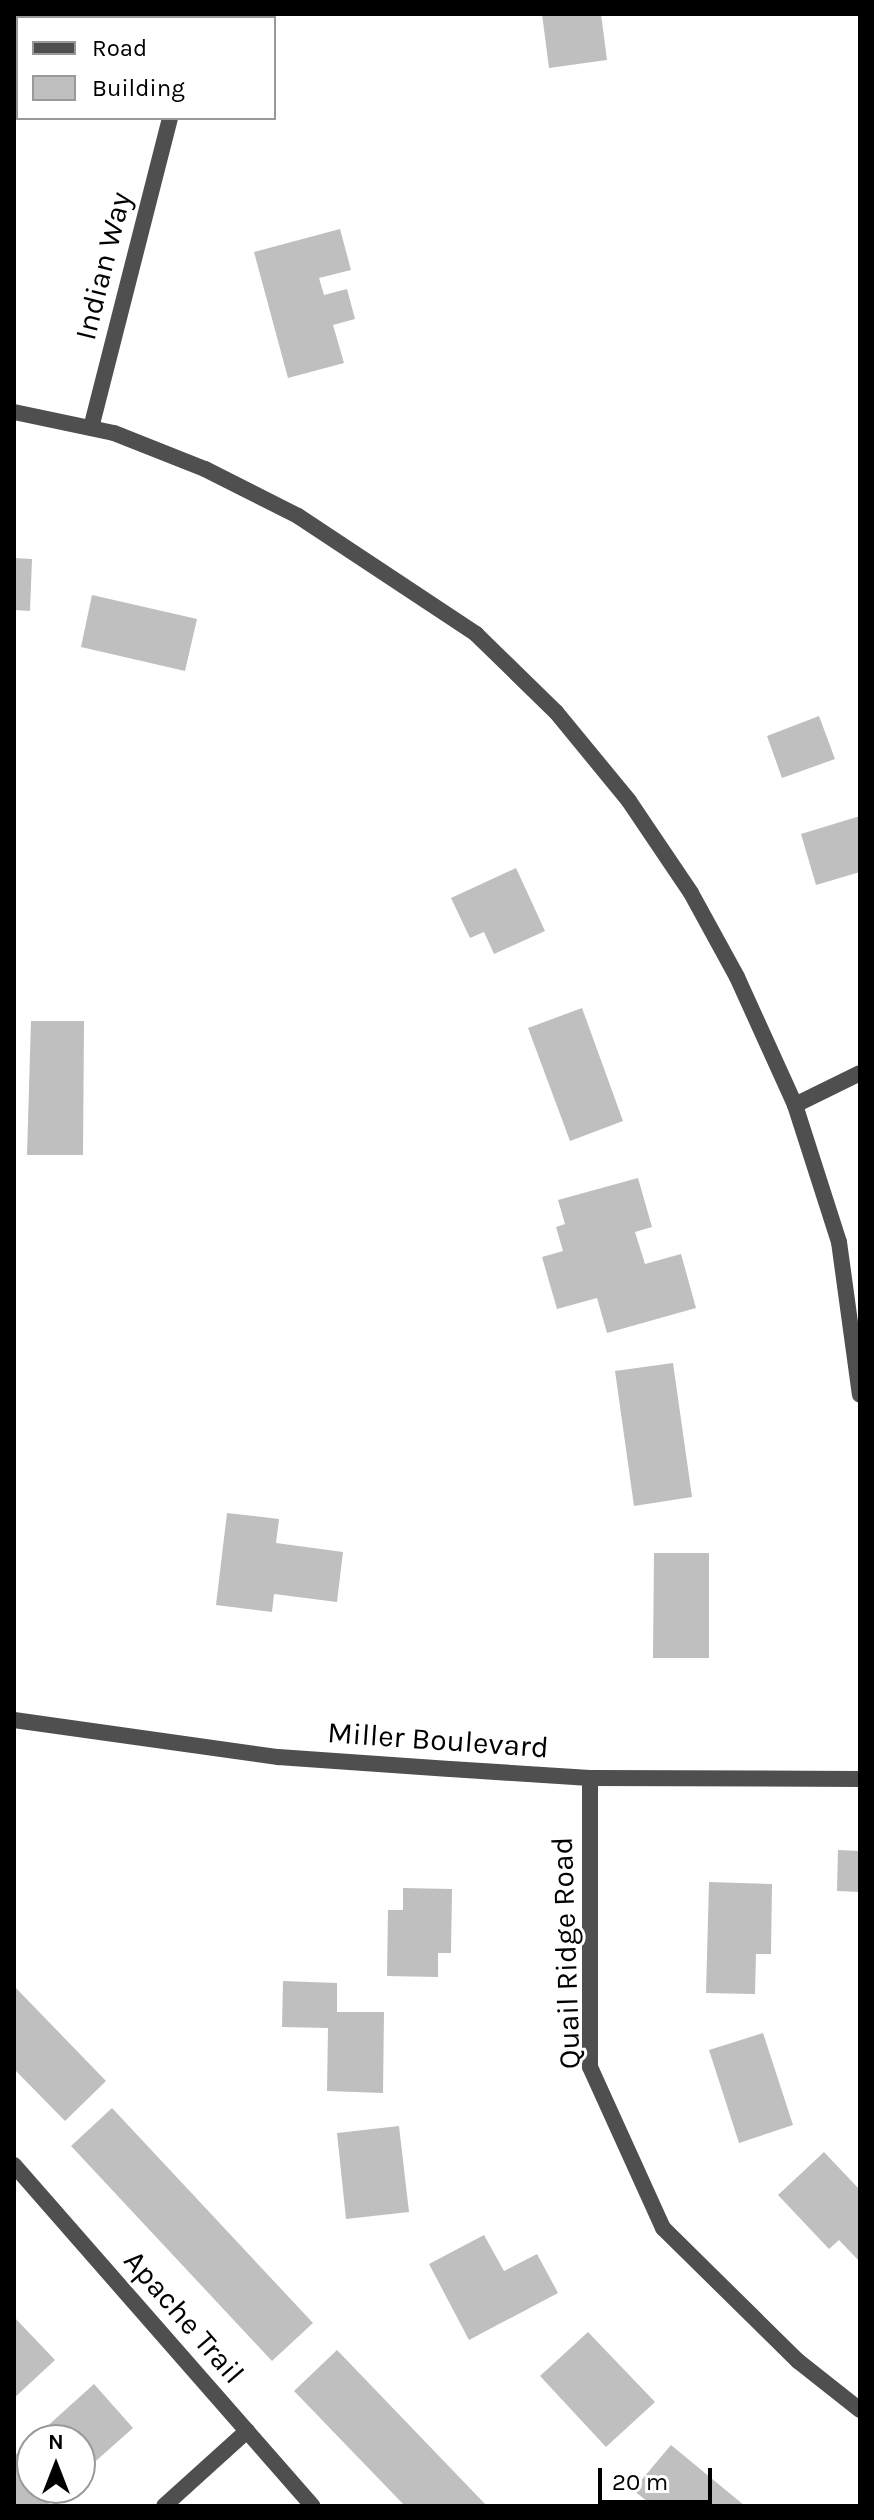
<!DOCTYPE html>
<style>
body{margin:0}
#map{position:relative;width:874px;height:2520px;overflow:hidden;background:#fff;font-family:Karla,sans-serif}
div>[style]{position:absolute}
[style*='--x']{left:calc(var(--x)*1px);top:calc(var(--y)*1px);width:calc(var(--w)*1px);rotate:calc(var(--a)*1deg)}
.building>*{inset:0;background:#bfbfbf}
.minor>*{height:16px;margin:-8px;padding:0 8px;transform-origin:8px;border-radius:8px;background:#4f4f4f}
.tertiary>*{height:16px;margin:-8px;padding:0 8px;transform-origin:8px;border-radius:8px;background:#4f4f4f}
span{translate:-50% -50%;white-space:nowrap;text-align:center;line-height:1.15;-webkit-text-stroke:6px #fff;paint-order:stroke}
.street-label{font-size:30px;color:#000}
.frame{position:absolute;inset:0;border:16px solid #000;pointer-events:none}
.legend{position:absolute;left:16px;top:16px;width:260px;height:104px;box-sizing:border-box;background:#fff;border:2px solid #999;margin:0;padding:10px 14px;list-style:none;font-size:24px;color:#000}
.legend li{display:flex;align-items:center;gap:16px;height:40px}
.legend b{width:40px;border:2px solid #999}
.north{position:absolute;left:16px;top:2424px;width:80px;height:80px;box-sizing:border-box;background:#fff;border:2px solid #999;border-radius:50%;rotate:0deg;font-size:22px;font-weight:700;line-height:32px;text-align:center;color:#000}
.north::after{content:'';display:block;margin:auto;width:28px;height:36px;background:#000;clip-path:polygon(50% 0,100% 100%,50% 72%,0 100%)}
.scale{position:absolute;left:598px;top:2468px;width:114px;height:36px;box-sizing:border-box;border:4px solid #000;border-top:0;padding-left:10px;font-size:24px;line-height:28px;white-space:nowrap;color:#000;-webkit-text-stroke:6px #fff;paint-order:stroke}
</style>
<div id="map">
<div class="building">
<div style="clip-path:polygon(542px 14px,601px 14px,607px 60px,549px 68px)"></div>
<div style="clip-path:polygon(340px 229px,351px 270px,319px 278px,324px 295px,347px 289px,355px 319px,333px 325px,344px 363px,288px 378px,254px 252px)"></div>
<div style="clip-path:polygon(14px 558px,32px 559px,30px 611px,14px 610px)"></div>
<div style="clip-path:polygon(92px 595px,197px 619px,185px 671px,81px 647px)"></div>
<div style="clip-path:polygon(819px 716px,835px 759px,782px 778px,767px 736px)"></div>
<div style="clip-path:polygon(860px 816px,860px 872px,816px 885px,801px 834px)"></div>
<div style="clip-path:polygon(516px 868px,545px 931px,494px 954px,484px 932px,470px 938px,451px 898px)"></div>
<div style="clip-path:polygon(582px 1008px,623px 1121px,570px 1141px,528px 1028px)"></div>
<div style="clip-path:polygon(31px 1021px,84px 1021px,83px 1155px,27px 1155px)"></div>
<div style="clip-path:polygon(638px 1178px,652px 1227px,635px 1232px,645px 1264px,681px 1254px,696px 1308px,607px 1333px,597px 1298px,557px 1309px,542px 1257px,563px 1251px,556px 1227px,565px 1224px,558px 1200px)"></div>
<div style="clip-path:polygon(673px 1363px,692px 1497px,634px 1506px,615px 1371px)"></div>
<div style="clip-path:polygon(227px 1513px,279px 1519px,276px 1543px,343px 1552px,337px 1602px,274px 1594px,272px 1612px,216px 1605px)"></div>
<div style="clip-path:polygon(654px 1553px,709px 1553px,709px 1658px,653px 1658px)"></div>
<div style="clip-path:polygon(838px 1850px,860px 1851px,860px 1892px,837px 1891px)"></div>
<div style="clip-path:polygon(709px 1882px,772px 1884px,771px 1954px,756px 1954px,755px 1994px,706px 1993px)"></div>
<div style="clip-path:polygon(403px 1888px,452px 1889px,451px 1953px,438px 1953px,438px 1977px,387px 1976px,388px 1910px,403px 1910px)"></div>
<div style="clip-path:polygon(283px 1981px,337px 1983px,337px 2012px,384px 2012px,383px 2093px,327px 2091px,328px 2028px,282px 2027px)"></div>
<div style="clip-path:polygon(14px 1986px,106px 2081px,65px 2121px,14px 2069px)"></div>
<div style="clip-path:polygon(763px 2033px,793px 2125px,739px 2143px,709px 2050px)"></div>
<div style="clip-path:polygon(112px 2108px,313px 2323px,272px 2361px,71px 2146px)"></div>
<div style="clip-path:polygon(399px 2126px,409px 2212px,346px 2219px,337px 2133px)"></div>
<div style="clip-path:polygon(824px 2152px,860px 2190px,860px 2262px,839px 2240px,829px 2249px,778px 2195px)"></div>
<div style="clip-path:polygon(484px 2235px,504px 2271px,537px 2254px,558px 2293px,469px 2340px,429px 2264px)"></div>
<div style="clip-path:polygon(14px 2317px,55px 2360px,14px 2398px)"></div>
<div style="clip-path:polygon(588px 2332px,655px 2402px,606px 2447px,540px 2376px)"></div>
<div style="clip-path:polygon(337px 2350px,487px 2506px,405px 2506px,294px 2391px)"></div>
<div style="clip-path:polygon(94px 2384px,133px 2428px,80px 2475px,80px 2440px,32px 2440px)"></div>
<div style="clip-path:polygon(32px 2440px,32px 2488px,66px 2488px,46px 2506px,14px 2506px,14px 2456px)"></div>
<div style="clip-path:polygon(671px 2445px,745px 2506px,653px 2506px,633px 2490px)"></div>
</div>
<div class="minor">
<div style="--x:14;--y:412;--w:102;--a:11.9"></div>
<div style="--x:114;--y:433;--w:98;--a:21.6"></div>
<div style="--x:205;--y:469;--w:104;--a:26.8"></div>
<div style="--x:298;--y:516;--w:214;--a:33.5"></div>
<div style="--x:476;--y:634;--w:112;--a:44.3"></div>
<div style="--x:556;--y:712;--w:115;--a:50.6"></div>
<div style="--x:629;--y:801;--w:111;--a:56"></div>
<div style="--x:691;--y:893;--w:96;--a:61.3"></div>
<div style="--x:737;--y:977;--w:141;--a:65.6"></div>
<div style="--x:795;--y:1105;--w:144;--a:72.2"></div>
<div style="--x:839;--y:1242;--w:154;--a:82.2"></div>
<div style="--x:91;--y:428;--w:320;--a:-75.7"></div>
<div style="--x:795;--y:1105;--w:72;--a:-26.2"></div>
<div style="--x:590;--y:1778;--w:289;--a:90"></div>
<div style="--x:590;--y:2067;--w:177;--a:65.6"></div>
<div style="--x:663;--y:2228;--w:190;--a:44.6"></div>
<div style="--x:798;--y:2361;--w:79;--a:38.3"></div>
<div style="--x:14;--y:2165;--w:453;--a:48.8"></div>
<div style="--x:164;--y:2506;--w:112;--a:-42.1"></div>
</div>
<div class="tertiary">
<div style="--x:14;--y:1720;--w:267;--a:8"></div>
<div style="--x:278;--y:1757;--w:172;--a:4"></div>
<div style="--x:450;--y:1769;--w:140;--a:3.7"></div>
<div style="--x:590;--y:1778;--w:270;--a:0.2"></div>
</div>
<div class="street-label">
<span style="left:103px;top:266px;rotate:-76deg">Indian Way</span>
<span style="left:438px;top:1740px;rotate:4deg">Miller Boulevard</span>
<span style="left:566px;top:1953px;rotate:-92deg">Quail Ridge Road</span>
<span style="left:184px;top:2317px;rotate:49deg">Apache Trail</span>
</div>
<div class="frame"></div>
<ul class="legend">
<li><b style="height:10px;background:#4f4f4f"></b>Road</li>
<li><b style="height:22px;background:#bfbfbf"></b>Building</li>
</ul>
<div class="north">N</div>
<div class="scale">20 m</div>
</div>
